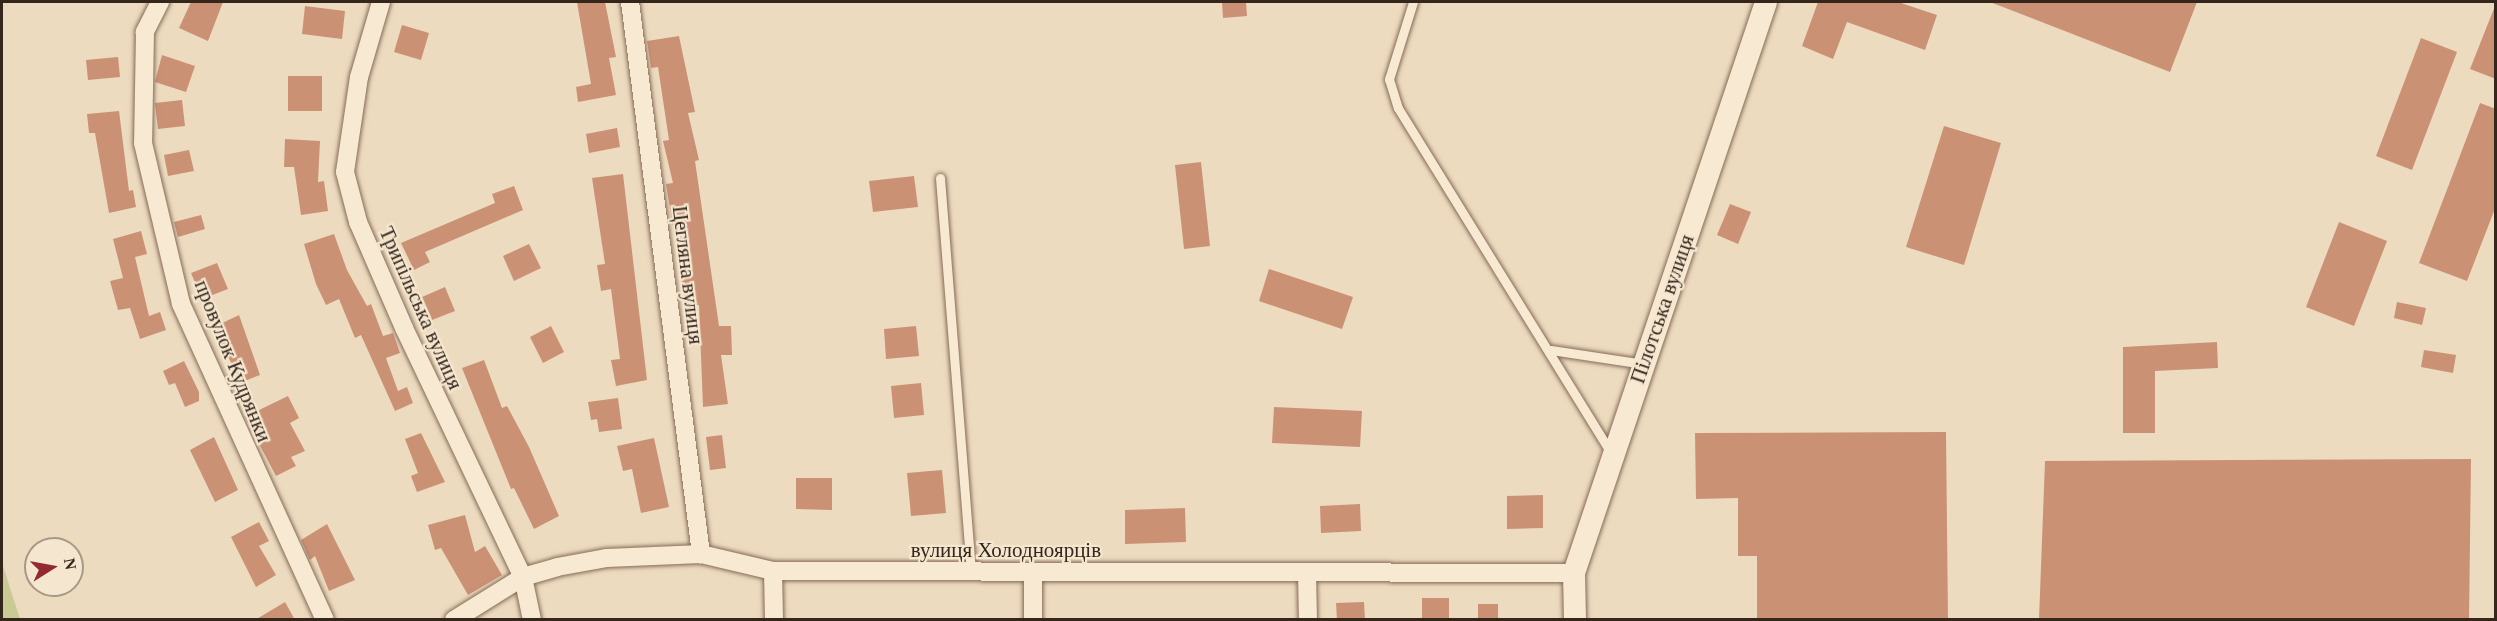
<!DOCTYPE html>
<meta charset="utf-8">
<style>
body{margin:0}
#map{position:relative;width:2497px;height:621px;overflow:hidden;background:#eddbbf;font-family:"Times New Roman",serif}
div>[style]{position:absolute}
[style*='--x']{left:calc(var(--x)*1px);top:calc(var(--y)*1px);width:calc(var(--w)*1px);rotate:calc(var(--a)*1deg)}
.green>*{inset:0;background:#c9ca94}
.building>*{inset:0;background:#cb9175}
.roads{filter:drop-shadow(0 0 2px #856c58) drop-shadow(0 0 2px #856c58)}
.service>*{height:9px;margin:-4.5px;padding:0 4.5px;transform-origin:4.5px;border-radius:4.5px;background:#f8e9d2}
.minor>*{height:18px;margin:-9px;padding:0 9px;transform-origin:9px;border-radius:9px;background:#f8e9d2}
.tertiary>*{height:22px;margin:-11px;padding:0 11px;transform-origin:11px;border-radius:11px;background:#f8e9d2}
span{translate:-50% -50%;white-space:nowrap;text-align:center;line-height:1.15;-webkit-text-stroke:4.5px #f4e6cf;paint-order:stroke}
.street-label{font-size:21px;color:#35261c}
.frame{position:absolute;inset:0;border:3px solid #35261c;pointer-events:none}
.north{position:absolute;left:24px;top:537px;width:60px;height:60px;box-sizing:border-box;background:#f4e6cf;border:2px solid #a89987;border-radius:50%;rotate:79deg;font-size:16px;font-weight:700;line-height:24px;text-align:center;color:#35261c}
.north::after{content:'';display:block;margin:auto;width:21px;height:27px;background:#932933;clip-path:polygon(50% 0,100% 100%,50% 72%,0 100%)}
</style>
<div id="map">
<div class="green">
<div style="clip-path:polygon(2px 563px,20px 619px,2px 619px)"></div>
</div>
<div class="building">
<div style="clip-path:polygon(191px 2px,223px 2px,208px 41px,179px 28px)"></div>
<div style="clip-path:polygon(577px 2px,605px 2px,616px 57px,609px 58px,616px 95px,578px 102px,576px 87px,591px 84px)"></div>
<div style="clip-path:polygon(1222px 2px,1246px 2px,1247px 16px,1223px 18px)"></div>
<div style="clip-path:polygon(1818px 2px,1898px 2px,1937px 15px,1925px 50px,1847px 22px,1833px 59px,1802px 46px)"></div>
<div style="clip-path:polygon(1990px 2px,2197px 2px,2170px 72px)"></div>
<div style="clip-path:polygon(305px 6px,345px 11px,342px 39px,302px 34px)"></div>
<div style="clip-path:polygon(2495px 6px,2496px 6px,2496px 79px,2470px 69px)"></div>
<div style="clip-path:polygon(402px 25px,429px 33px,421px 60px,394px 52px)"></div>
<div style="clip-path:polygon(679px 36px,695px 112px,688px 113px,699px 160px,695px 161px,719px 326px,731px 326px,732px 355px,721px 355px,728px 404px,703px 407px,699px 305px,686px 306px,666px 184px,673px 183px,663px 141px,669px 140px,658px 67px,651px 68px,647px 41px)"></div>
<div style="clip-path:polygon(2421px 38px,2457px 52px,2412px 170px,2376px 156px)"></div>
<div style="clip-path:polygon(162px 55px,195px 66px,186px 92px,155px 82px)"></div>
<div style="clip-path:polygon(118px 57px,120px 77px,88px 80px,86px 60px)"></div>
<div style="clip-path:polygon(288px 76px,322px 76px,322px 111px,288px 111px)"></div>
<div style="clip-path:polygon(182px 100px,185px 126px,158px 129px,155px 103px)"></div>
<div style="clip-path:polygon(2480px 103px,2496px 109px,2496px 206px,2467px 281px,2419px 263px)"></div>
<div style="clip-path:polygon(119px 111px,129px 191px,133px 190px,136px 207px,109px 213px,95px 133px,89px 133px,87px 114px)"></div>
<div style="clip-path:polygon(1944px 126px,2001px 143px,1964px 265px,1906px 247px)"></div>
<div style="clip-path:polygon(617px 128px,620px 147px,589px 153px,586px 134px)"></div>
<div style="clip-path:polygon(285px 139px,320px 141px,318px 182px,324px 181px,328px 211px,301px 215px,294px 167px,284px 167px)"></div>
<div style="clip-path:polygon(189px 150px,194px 171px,168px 176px,164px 155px)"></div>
<div style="clip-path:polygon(1201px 162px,1210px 246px,1184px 249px,1175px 165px)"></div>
<div style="clip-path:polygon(623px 174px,647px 380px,616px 386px,611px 360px,620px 359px,611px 289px,601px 291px,597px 265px,605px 264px,592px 178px)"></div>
<div style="clip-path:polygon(914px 176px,918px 207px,873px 212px,869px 181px)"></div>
<div style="clip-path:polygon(514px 186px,523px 210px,425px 252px,430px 262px,414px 270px,401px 243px,495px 203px,492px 194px)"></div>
<div style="clip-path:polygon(1730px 204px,1751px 212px,1738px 244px,1717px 235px)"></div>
<div style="clip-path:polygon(201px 215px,205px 229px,178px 237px,174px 222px)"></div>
<div style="clip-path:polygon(2339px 222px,2387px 241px,2354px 326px,2306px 307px)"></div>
<div style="clip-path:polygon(141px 231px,147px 254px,135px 257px,149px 316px,160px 312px,166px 330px,140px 339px,130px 308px,118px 310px,110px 281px,123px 278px,113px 239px)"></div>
<div style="clip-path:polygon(334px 234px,347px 270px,367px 306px,371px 304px,383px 336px,393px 333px,400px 353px,386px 358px,398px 391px,407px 387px,413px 403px,395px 411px,361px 335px,355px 338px,339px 299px,326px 305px,316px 284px,304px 244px)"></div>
<div style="clip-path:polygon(529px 244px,541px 268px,514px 281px,503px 256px)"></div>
<div style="clip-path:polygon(217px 263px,228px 289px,202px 299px,191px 273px)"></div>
<div style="clip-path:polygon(1269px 269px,1353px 297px,1342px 329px,1259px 301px)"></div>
<div style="clip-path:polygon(445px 287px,455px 311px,432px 320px,422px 297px)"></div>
<div style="clip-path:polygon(2397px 302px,2426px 308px,2422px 325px,2394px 318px)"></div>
<div style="clip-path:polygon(239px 315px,260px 375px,242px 382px,212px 328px)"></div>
<div style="clip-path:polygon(551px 326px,564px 352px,543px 363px,530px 337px)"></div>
<div style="clip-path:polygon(916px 326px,919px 356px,886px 359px,884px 329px)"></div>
<div style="clip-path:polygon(2217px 342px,2218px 368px,2155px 371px,2155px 433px,2123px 433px,2123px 347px)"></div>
<div style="clip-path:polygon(2424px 350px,2456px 355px,2453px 373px,2421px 367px)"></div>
<div style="clip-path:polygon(484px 360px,502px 408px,507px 406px,529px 447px,559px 516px,534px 529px,514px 488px,511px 489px,462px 368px)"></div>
<div style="clip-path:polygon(184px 361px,199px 392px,199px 401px,185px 407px,175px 383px,169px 385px,163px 371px)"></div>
<div style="clip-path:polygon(921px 383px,924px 415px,894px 418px,891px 386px)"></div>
<div style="clip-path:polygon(288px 396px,299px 418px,290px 423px,305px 451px,291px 457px,296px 466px,276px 476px,245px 417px)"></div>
<div style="clip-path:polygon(618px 398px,622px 429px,599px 432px,597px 419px,591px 420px,588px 402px)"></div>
<div style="clip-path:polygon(1274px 407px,1362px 411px,1360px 447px,1272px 443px)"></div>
<div style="clip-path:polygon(1946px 432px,1948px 620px,1757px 620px,1757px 556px,1738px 556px,1738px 498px,1696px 499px,1695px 433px)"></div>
<div style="clip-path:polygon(421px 433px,445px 482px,417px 492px,411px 476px,418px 473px,405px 439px)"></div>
<div style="clip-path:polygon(722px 435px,726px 468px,710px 470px,706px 437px)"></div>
<div style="clip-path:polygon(214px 437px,238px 490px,215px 502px,190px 450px)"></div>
<div style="clip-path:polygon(654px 438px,669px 507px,641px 513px,632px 469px,623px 471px,617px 446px)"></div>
<div style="clip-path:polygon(2471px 459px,2469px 620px,2039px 620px,2045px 461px)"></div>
<div style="clip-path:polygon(942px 470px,946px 513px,911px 516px,907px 473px)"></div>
<div style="clip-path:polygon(796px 478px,832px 478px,832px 510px,796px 509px)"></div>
<div style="clip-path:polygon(1543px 495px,1543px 528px,1507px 529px,1507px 496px)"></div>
<div style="clip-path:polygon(1360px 504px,1361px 531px,1321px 533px,1320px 506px)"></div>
<div style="clip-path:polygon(1185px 508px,1186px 542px,1125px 544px,1125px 510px)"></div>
<div style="clip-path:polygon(465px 515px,475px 552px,485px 546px,502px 575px,468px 595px,441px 548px,435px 550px,428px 525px)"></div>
<div style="clip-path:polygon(259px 522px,269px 541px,259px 546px,276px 575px,256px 587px,231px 537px)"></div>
<div style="clip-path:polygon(327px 524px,355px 580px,329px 591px,315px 556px,310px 560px,301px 540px)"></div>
<div style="clip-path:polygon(1422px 598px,1449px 598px,1449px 618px,1422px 618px)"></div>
<div style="clip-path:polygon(285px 602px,295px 620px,255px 620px)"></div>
<div style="clip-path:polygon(1364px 602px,1365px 620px,1337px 620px,1336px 603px)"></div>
<div style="clip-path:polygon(1478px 604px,1498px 604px,1498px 620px,1478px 620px)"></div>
</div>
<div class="roads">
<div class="service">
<div style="--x:1413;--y:2;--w:81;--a:107.3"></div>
<div style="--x:1389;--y:79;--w:30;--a:73"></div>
<div style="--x:1398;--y:108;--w:408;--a:58.3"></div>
<div style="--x:940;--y:178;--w:396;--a:85.5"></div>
<div style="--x:1551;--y:350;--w:94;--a:8.6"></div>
</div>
<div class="minor">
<div style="--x:160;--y:2;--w:34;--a:117"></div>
<div style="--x:145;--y:32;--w:111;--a:91"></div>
<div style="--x:143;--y:143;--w:165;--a:76.7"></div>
<div style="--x:181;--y:304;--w:347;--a:65.5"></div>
<div style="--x:381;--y:2;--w:78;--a:106.3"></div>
<div style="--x:359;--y:77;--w:96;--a:98.4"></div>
<div style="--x:345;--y:172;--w:52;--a:75.4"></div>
<div style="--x:358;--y:222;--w:116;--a:66.5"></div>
<div style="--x:404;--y:328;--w:276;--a:64.5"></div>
<div style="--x:523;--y:577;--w:44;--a:78.2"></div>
<div style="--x:630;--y:2;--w:557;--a:82.67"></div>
<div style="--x:773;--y:571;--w:49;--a:88.8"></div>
<div style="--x:1307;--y:573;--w:47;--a:88.8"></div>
<div style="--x:454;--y:620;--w:81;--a:-31.9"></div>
<div style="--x:523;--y:577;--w:35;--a:-16"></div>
<div style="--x:557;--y:567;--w:51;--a:-10.2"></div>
<div style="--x:607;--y:558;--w:94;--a:-2.4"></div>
<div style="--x:701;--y:554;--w:74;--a:13.3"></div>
<div style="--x:773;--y:571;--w:801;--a:0.14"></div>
<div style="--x:1033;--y:620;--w:47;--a:-90"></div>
</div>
<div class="tertiary">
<div style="--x:1575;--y:620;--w:47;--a:-91.2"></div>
<div style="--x:1574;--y:573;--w:602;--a:-71.41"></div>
</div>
</div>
<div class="street-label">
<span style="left:688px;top:275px;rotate:83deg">Цегляна вулиця</span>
<span style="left:421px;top:308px;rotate:66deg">Трипільська вулиця</span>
<span style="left:1662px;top:309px;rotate:-71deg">Пілотська вулиця</span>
<span style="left:233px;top:361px;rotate:68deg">провулок Кудрянки</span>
<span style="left:1006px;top:550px">вулиця Холодноярців</span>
</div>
<div class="frame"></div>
<div class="north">N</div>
</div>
